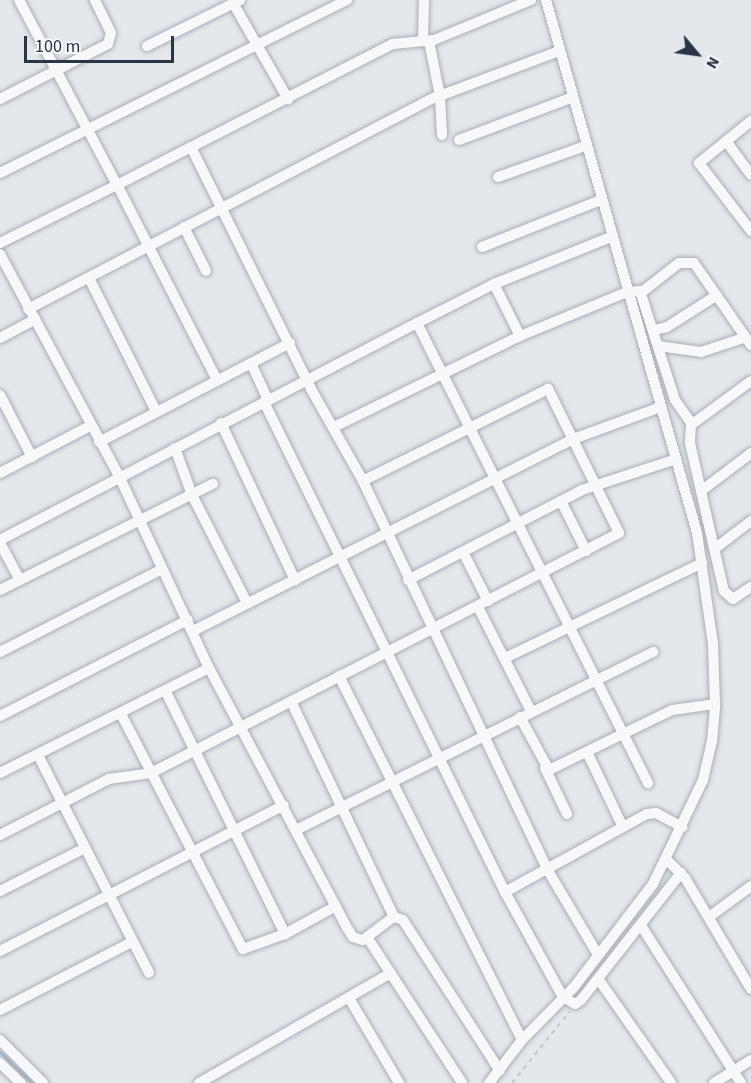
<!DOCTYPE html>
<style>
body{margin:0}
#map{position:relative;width:751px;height:1083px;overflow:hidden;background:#e4e7ec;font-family:"Source Sans 3",sans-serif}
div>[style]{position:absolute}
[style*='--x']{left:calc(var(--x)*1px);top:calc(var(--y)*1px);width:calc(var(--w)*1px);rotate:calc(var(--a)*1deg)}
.stream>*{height:3px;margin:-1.5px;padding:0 1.5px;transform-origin:1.5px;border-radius:1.5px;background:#9fb4cc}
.path>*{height:1.5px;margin-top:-0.75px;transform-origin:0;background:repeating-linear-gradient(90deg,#c2c5cb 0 4.5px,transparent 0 9px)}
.roads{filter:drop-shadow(0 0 2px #a9aeb7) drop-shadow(0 0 2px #a9aeb7)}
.minor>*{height:10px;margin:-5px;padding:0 5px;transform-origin:5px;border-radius:5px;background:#f7f8fa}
span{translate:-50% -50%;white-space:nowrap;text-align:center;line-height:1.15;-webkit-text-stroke:4.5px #f4f6f9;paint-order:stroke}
.north{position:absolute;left:667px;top:24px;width:60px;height:60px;-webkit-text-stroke:4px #f4f6f9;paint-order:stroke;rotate:119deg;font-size:16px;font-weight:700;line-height:24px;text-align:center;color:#2b3445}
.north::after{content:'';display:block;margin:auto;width:21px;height:27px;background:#2b3445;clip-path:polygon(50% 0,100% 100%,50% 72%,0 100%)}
.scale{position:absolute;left:24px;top:36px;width:150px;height:27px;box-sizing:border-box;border:3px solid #2b3445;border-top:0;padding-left:8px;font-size:18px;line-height:21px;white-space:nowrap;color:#2b3445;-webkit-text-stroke:4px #f4f6f9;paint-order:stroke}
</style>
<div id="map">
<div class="stream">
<div style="--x:0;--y:1052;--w:45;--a:44.1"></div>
</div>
<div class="path">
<div style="--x:512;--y:1083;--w:91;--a:-51.2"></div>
</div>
<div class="roads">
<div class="minor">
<div style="--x:233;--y:3;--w:111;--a:60.2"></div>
<div style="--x:423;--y:41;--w:41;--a:-88.6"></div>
<div style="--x:429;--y:41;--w:56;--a:78.7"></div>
<div style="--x:440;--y:96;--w:39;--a:87"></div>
<div style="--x:147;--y:46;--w:104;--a:-26.3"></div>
<div style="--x:0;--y:99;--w:121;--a:-27"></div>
<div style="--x:108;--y:44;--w:11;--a:-75"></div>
<div style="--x:111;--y:33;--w:37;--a:-116"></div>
<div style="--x:751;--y:121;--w:67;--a:141.1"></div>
<div style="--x:699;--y:163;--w:86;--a:52.6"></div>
<div style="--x:459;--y:140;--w:120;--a:-20.6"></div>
<div style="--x:726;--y:141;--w:42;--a:53.7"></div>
<div style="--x:191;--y:147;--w:270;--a:63.6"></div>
<div style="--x:311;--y:389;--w:106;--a:60.5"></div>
<div style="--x:363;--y:481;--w:429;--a:64.6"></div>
<div style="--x:547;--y:869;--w:100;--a:59.3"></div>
<div style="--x:0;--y:173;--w:388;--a:-26.5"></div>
<div style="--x:498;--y:177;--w:92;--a:-19.6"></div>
<div style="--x:184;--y:227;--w:49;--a:63.4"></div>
<div style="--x:0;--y:243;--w:131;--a:-26.4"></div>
<div style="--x:117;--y:185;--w:209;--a:-117.9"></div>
<div style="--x:482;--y:247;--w:128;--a:-21.6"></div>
<div style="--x:0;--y:254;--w:252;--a:61.8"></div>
<div style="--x:119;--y:476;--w:212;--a:64.9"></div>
<div style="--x:209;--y:668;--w:292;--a:62"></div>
<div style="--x:346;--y:926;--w:13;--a:58"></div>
<div style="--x:353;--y:937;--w:10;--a:17"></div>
<div style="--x:363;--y:940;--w:39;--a:-37"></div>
<div style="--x:394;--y:917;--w:239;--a:-115.5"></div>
<div style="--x:89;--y:278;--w:149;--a:63.3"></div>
<div style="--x:494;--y:284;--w:58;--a:63.4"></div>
<div style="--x:642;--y:292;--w:47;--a:-38.1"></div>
<div style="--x:679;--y:263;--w:15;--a:0"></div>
<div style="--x:694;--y:263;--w:100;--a:55.2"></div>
<div style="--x:28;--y:309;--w:458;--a:-27.5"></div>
<div style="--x:434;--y:98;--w:134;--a:-20.6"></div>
<div style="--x:417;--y:323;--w:515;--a:63.34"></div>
<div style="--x:654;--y:330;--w:13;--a:-13"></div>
<div style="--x:667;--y:327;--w:59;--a:-32.6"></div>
<div style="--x:0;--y:338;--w:40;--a:-28"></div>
<div style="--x:658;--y:346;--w:43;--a:7.9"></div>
<div style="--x:701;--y:352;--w:47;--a:-18.4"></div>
<div style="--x:251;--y:363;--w:41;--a:65.3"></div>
<div style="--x:217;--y:380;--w:219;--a:-117.1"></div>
<div style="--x:117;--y:185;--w:310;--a:-27.1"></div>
<div style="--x:393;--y:44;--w:41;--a:-5.6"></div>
<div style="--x:434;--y:40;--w:105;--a:-22.4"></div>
<div style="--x:0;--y:395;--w:70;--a:62.7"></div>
<div style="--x:264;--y:402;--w:546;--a:63.81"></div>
<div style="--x:505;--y:892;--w:120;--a:61.1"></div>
<div style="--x:563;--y:997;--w:14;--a:30"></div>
<div style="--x:575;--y:1004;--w:7;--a:-34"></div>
<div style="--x:581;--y:1000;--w:162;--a:-51.8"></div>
<div style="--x:221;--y:423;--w:174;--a:64.8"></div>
<div style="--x:691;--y:425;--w:74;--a:-36.3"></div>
<div style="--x:334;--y:427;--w:207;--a:-26.1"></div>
<div style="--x:520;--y:336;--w:116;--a:-22.4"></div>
<div style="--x:627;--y:292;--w:13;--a:-4"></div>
<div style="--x:640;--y:291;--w:114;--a:72.2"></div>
<div style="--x:675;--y:400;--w:28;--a:55"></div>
<div style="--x:691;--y:423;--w:20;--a:93"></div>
<div style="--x:690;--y:443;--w:152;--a:77.1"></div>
<div style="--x:724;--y:591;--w:12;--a:42"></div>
<div style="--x:733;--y:599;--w:22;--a:-34"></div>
<div style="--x:99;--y:442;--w:215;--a:-27.4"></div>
<div style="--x:175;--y:448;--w:50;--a:70.1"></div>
<div style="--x:192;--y:495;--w:121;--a:63"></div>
<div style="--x:0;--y:473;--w:102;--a:-27.6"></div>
<div style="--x:701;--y:491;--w:63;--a:-37.2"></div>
<div style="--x:561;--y:501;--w:56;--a:63.4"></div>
<div style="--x:0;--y:540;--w:470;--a:-27.5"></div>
<div style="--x:417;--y:323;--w:86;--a:-26.9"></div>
<div style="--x:494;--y:284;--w:126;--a:-21.9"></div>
<div style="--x:0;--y:543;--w:42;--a:61.6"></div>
<div style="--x:717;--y:547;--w:43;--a:-37.4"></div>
<div style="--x:463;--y:552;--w:55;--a:63"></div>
<div style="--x:408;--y:580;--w:196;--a:-27.3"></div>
<div style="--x:582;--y:490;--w:96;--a:-18.2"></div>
<div style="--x:0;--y:590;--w:238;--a:-26.5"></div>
<div style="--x:478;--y:607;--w:117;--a:63"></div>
<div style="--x:193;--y:631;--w:426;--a:-26.8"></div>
<div style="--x:573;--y:439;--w:90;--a:-20"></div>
<div style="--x:0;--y:652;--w:182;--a:-27.1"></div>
<div style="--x:505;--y:658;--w:219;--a:-25.7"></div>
<div style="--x:339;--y:676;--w:407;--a:63.3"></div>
<div style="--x:166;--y:692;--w:270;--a:63.8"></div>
<div style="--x:121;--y:714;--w:265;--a:62.6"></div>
<div style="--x:243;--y:949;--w:45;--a:-19.7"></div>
<div style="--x:285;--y:934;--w:58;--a:-28.8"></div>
<div style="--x:0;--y:716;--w:211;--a:-27.1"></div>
<div style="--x:520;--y:717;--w:60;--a:61.3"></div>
<div style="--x:549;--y:770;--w:137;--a:-26"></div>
<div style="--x:672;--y:710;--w:43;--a:-7.9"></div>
<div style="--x:587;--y:752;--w:83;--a:64.4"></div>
<div style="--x:39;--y:757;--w:242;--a:63"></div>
<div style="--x:545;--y:768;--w:51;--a:64.4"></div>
<div style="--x:0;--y:773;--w:234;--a:-26.7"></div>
<div style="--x:298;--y:829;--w:397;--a:-26.5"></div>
<div style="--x:0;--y:835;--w:123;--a:-27.2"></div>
<div style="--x:109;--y:779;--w:42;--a:-8.1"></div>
<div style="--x:151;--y:773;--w:526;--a:-27.15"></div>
<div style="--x:619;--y:533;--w:161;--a:-116.2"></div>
<div style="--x:548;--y:389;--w:207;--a:153.6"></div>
<div style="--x:667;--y:860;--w:25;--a:45"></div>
<div style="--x:685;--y:878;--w:129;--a:59.3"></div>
<div style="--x:0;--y:891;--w:93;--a:-26.8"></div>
<div style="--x:505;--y:892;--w:162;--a:-28.8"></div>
<div style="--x:647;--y:814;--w:9;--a:-6"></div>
<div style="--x:656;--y:813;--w:30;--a:28"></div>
<div style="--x:394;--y:917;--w:9;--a:18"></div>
<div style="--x:403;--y:920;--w:179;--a:57.3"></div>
<div style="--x:709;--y:917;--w:52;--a:-36.4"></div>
<div style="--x:642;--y:927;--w:185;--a:57.6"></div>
<div style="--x:367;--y:937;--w:174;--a:56.9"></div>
<div style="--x:0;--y:951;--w:319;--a:-27.2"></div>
<div style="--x:599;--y:980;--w:126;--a:55"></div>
<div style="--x:349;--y:998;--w:99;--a:59.5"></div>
<div style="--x:0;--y:1010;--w:148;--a:-27.3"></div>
<div style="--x:0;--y:1040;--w:61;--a:45"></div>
<div style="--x:0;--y:1063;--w:29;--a:44"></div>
<div style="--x:199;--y:1083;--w:221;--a:-29.8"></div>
<div style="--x:489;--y:1083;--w:54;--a:-52.5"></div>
<div style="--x:522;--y:1040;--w:74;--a:-45.5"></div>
<div style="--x:574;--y:987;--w:130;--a:-52.5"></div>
<div style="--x:653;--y:884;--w:115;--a:-64.3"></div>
<div style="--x:703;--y:780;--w:39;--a:-77"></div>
<div style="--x:712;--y:742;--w:38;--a:-85"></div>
<div style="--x:715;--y:704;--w:60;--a:-91.9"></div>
<div style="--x:713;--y:644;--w:112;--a:-98.2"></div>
<div style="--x:697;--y:533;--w:554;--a:-105.82"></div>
<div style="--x:714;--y:1083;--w:44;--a:-31.9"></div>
</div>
</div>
<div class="north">N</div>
<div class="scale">100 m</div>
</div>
